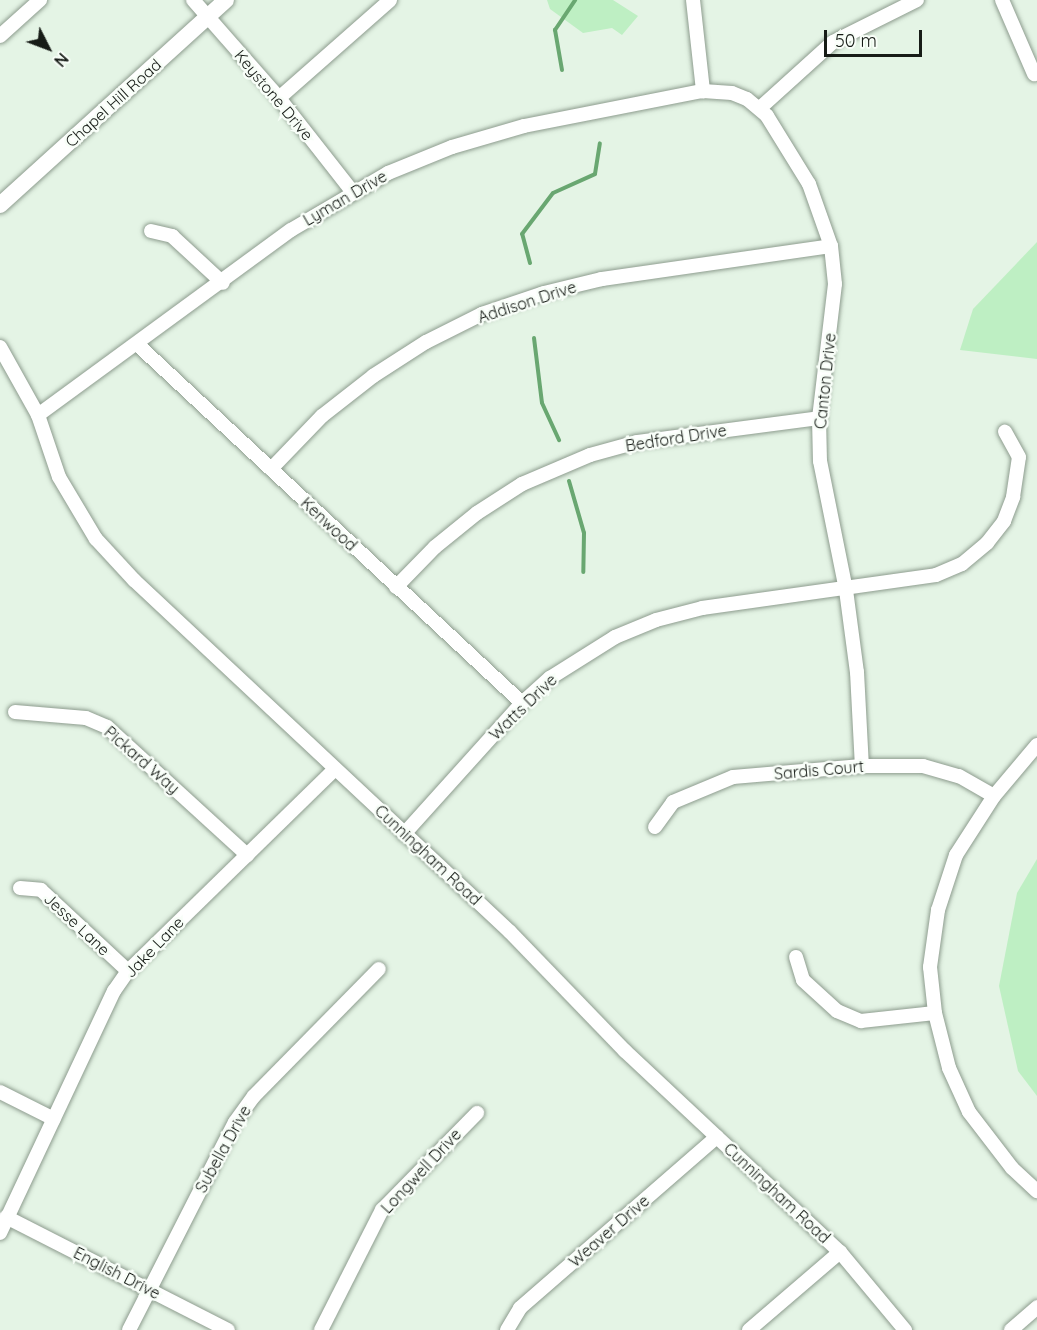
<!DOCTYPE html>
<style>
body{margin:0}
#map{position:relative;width:1037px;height:1330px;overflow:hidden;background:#e4f4e5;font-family:Quicksand,sans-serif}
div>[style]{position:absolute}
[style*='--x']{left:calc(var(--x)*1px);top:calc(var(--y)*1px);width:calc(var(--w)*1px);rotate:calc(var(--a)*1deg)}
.green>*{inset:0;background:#beefc3}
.stream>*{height:4px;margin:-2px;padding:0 2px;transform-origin:2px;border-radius:2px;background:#69a771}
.roads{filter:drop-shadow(0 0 2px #8d9c8e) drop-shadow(0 0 2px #8d9c8e)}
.minor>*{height:14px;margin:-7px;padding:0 7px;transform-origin:7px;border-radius:7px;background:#fff}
.tertiary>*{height:16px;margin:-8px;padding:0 8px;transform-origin:8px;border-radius:8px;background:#fff}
span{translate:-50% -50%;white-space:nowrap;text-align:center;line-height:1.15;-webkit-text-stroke:5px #f8fef8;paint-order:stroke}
.street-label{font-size:16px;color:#171c17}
.north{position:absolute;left:18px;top:18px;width:60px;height:60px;-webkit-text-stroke:4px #f8fef8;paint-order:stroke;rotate:132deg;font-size:16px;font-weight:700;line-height:24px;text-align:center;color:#171c17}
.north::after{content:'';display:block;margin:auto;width:21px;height:27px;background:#171c17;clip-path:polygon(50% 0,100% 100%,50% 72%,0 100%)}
.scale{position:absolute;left:824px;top:30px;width:98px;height:27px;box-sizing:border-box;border:3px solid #171c17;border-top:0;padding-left:8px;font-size:18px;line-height:21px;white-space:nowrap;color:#171c17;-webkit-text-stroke:4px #f8fef8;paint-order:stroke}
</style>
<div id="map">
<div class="green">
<div style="clip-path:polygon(547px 0,613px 0,638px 16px,622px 35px,612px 28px,583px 33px,550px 9px)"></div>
<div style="clip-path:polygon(1037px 242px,1037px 359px,960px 350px,973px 309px)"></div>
<div style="clip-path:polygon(1037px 859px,1037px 1096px,1018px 1071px,999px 986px,1017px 893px)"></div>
</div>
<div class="stream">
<div style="--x:562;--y:70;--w:41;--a:-99.9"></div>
<div style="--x:555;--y:30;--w:36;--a:-56"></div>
<div style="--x:530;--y:263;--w:30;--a:-105"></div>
<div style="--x:522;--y:234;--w:51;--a:-52.9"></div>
<div style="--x:553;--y:193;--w:46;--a:-24.3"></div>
<div style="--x:595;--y:174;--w:31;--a:-81"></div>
<div style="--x:534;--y:338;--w:65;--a:83"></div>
<div style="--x:542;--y:403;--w:41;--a:65.3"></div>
<div style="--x:569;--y:481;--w:54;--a:73.9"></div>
<div style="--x:584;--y:533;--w:39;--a:91"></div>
</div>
<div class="roads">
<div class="minor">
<div style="--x:193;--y:0;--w:130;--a:48.7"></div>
<div style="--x:279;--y:98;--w:118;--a:51.9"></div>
<div style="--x:693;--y:0;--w:92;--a:83.7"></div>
<div style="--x:1002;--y:0;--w:81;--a:66.6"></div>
<div style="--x:0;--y:36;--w:54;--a:-42"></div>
<div style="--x:279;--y:98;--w:148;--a:-41.4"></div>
<div style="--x:760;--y:108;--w:98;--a:-42.1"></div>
<div style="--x:833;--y:42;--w:94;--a:-26.6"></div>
<div style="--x:151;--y:231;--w:22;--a:13"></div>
<div style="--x:172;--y:236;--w:69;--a:42.7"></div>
<div style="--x:138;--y:345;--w:525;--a:42.99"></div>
<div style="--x:0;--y:347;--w:78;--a:60.8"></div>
<div style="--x:38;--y:415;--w:65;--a:71.3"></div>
<div style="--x:59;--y:477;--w:72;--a:59.2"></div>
<div style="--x:96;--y:539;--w:56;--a:47.2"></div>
<div style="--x:134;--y:580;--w:515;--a:43.11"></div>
<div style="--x:510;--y:932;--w:165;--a:46"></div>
<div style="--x:625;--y:1051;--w:294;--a:43.1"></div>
<div style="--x:840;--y:1252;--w:102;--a:50.2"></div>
<div style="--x:38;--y:415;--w:313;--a:-36.2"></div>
<div style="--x:291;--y:230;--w:113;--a:-30.4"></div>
<div style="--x:388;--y:173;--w:69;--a:-22.1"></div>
<div style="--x:452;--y:147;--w:75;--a:-16.3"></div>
<div style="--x:524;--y:126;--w:182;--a:-11.1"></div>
<div style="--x:703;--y:91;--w:29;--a:4"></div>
<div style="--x:732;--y:93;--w:16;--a:22"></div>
<div style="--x:747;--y:99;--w:26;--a:40"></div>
<div style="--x:767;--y:116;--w:80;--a:58.3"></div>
<div style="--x:809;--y:184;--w:66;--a:70.5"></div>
<div style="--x:831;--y:246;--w:38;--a:84"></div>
<div style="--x:835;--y:284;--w:135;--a:96.8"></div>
<div style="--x:819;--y:418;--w:43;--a:88.7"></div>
<div style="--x:820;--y:461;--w:132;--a:78.6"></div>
<div style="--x:846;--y:590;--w:83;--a:82.4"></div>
<div style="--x:857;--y:672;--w:94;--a:87"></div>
<div style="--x:271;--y:469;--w:74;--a:-46.1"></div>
<div style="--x:322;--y:416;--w:65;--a:-38.1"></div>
<div style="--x:373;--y:376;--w:63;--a:-32.7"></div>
<div style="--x:426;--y:342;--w:63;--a:-26.6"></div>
<div style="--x:482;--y:314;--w:65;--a:-18.7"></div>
<div style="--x:544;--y:293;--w:60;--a:-13.6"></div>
<div style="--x:602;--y:279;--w:231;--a:-8.2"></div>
<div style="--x:396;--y:587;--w:56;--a:-45.7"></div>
<div style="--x:435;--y:547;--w:54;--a:-39"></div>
<div style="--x:477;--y:513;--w:54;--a:-32.8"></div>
<div style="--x:522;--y:484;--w:74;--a:-23.1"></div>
<div style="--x:590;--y:455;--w:49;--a:-15.5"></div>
<div style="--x:637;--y:442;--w:184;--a:-7.5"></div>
<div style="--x:15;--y:712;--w:71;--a:4.8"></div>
<div style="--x:86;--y:718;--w:23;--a:23"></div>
<div style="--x:107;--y:727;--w:190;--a:42.4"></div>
<div style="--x:1037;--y:745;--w:67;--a:130.1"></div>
<div style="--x:994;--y:796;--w:70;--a:122.8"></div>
<div style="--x:956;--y:855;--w:58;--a:108.1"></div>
<div style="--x:938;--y:910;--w:58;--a:98"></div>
<div style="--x:930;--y:967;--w:46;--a:83.8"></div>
<div style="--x:935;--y:1013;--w:57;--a:75.7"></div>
<div style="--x:949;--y:1068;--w:48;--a:65.6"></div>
<div style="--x:969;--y:1112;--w:71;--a:52.5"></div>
<div style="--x:1012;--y:1168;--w:34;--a:43"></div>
<div style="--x:655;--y:827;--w:31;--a:-54"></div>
<div style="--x:673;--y:802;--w:65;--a:-22.6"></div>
<div style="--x:733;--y:777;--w:129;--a:-4.9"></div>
<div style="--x:862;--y:766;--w:61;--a:0"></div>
<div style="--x:923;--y:766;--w:37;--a:16"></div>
<div style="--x:959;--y:776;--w:40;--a:29.7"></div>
<div style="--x:404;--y:834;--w:176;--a:-48"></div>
<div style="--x:522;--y:703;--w:38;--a:-42"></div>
<div style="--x:550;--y:678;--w:77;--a:-32.2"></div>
<div style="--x:615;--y:637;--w:44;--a:-22.5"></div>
<div style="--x:656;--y:620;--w:48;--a:-14.6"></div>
<div style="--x:702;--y:608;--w:236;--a:-8"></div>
<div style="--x:936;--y:575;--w:28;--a:-23"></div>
<div style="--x:962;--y:564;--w:33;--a:-40"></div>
<div style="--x:987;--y:543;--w:28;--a:-52"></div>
<div style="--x:1004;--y:521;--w:26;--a:-69"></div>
<div style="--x:1013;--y:497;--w:40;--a:-81.5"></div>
<div style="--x:1019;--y:457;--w:29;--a:-119"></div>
<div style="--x:20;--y:888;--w:21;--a:5"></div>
<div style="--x:41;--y:890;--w:119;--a:43"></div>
<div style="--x:796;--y:957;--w:24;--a:73"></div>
<div style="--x:803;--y:980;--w:46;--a:42.4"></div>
<div style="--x:837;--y:1011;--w:26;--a:23"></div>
<div style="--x:861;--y:1021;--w:74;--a:-6.2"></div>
<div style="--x:0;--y:1092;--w:60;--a:26.6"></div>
<div style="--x:6;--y:1217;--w:249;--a:27"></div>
<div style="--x:0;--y:1233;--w:268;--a:-64.8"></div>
<div style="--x:114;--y:991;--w:24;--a:-55"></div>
<div style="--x:128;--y:971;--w:289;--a:-44.3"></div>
<div style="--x:129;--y:1330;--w:233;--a:-63"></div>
<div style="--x:235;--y:1122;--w:32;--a:-54"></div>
<div style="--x:254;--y:1096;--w:178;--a:-45.5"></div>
<div style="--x:321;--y:1330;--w:135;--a:-63.1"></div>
<div style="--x:382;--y:1210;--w:136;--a:-45.6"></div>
<div style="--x:507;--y:1330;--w:26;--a:-59"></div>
<div style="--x:520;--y:1308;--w:261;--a:-41"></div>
<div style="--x:749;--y:1330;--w:120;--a:-40.6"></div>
<div style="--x:1011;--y:1330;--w:35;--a:-41"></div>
</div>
<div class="tertiary">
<div style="--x:0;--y:205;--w:305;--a:-42.2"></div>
</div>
</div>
<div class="street-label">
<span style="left:274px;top:95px;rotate:50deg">Keystone Drive</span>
<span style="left:113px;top:103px;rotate:-42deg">Chapel Hill Road</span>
<span style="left:345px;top:198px;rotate:-30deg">Lyman Drive</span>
<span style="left:527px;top:302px;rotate:-18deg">Addison Drive</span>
<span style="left:825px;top:381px;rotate:-84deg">Canton Drive</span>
<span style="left:676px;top:438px;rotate:-9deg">Bedford Drive</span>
<span style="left:329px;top:524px;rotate:43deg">Kenwood</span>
<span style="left:523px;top:707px;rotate:-44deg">Watts Drive</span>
<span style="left:142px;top:760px;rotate:41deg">Pickard Way</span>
<span style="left:819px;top:770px;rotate:-5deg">Sardis Court</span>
<span style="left:428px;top:855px;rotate:43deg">Cunningham Road</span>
<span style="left:77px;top:924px;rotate:43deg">Jesse Lane</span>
<span style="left:154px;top:947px;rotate:-46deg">Jake Lane</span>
<span style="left:223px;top:1149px;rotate:-61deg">Subella Drive</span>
<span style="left:421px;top:1171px;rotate:-47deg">Longwell Drive</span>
<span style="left:777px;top:1193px;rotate:43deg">Cunningham Road</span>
<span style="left:609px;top:1231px;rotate:-41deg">Weaver Drive</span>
<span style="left:117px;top:1273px;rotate:27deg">English Drive</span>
</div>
<div class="north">N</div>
<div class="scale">50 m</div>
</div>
